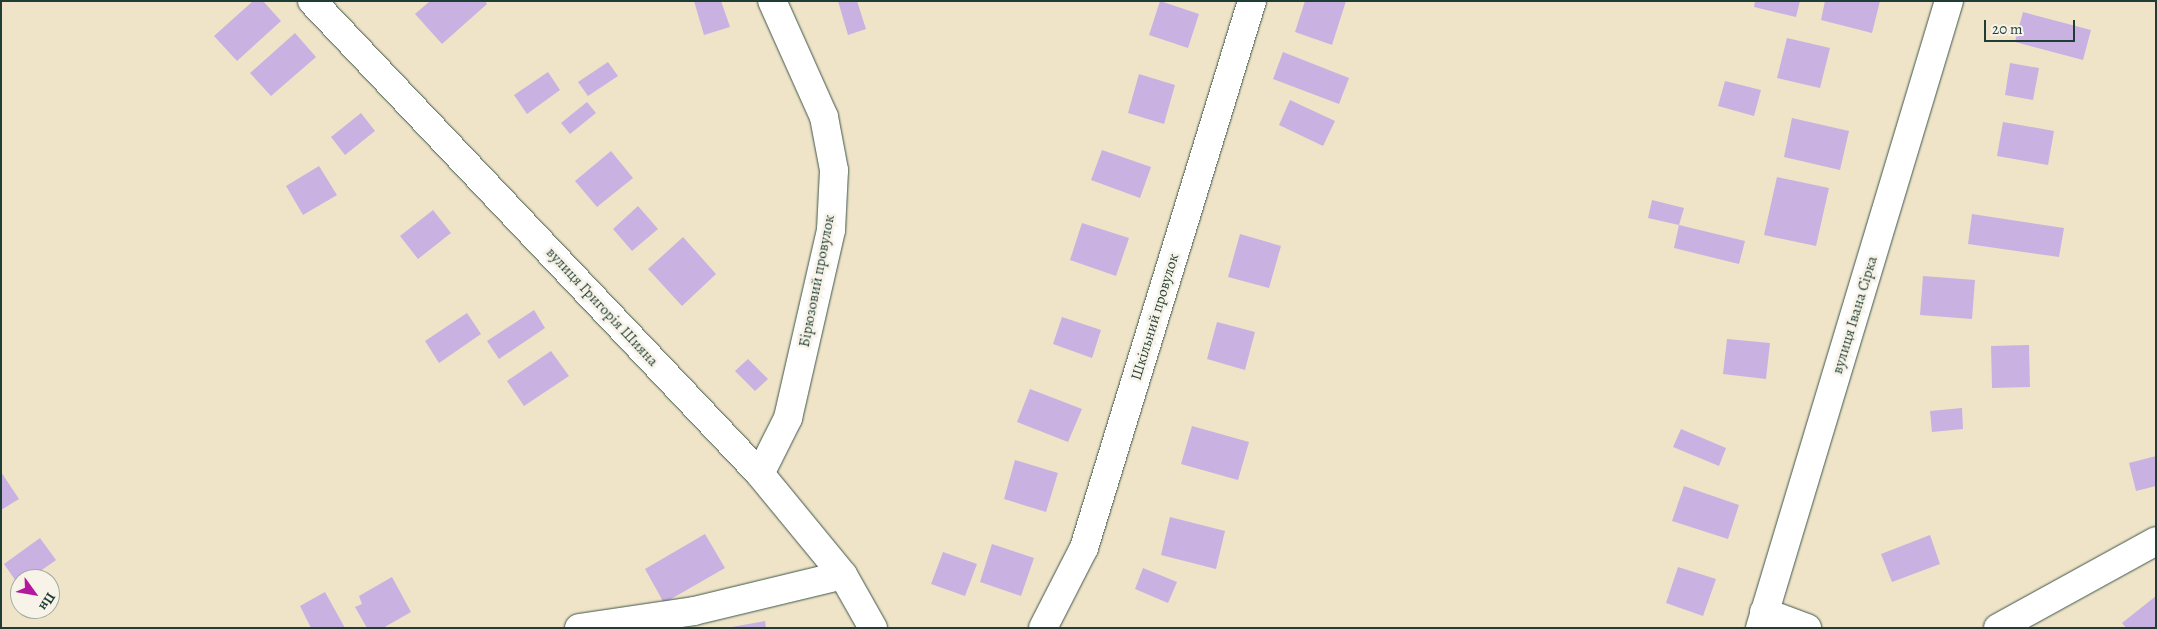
<!DOCTYPE html>
<meta charset="utf-8">
<style>
body{margin:0}
#map{position:relative;width:2157px;height:629px;overflow:hidden;background:#efe4c8;font-family:Alegreya,serif}
div>[style]{position:absolute}
[style*='--x']{left:calc(var(--x)*1px);top:calc(var(--y)*1px);width:calc(var(--w)*1px);rotate:calc(var(--a)*1deg)}
.building>*{inset:0;background:#c9b1e2}
.roads{filter:drop-shadow(0 0 1px #3e564a) drop-shadow(0 0 1px #3e564a)}
.minor>*{height:28px;margin:-14px;padding:0 14px;transform-origin:14px;border-radius:14px;background:#fff}
span{translate:-50% -50%;white-space:nowrap;text-align:center;line-height:1.15;-webkit-text-stroke:5px #f7f3e8;paint-order:stroke}
.street-label{font-size:15px;color:#1f3d34}
.frame{position:absolute;inset:0;border:2px solid #1f3d34;pointer-events:none}
.north{position:absolute;left:10px;top:569px;width:50px;height:50px;box-sizing:border-box;background:#f7f3e8;border:1px solid #a1aaa0;border-radius:50%;rotate:122deg;font-size:14px;font-weight:700;line-height:20px;text-align:center;color:#1f3d34}
.north::after{content:'';display:block;margin:auto;width:18px;height:22px;background:#b5179e;clip-path:polygon(50% 0,100% 100%,50% 72%,0 100%)}
.scale{position:absolute;left:1984px;top:20px;width:91px;height:22px;box-sizing:border-box;border:2px solid #1f3d34;border-top:0;padding-left:6px;font-size:15px;line-height:18px;white-space:nowrap;color:#1f3d34;-webkit-text-stroke:4px #f7f3e8;paint-order:stroke}
</style>
<div id="map">
<div class="building">
<div style="clip-path:polygon(253px 1px,263px 1px,281px 21px,237px 61px,214px 36px)"></div>
<div style="clip-path:polygon(430px 1px,485px 1px,487px 4px,442px 44px,415px 14px)"></div>
<div style="clip-path:polygon(694px 1px,721px 1px,730px 27px,704px 35px)"></div>
<div style="clip-path:polygon(838px 1px,857px 1px,866px 29px,848px 35px)"></div>
<div style="clip-path:polygon(1160px 1px,1199px 14px,1188px 48px,1149px 35px)"></div>
<div style="clip-path:polygon(1305px 1px,1346px 1px,1332px 45px,1295px 32px)"></div>
<div style="clip-path:polygon(1755px 1px,1800px 1px,1796px 17px,1754px 7px)"></div>
<div style="clip-path:polygon(1825px 1px,1880px 1px,1872px 33px,1821px 20px)"></div>
<div style="clip-path:polygon(2023px 12px,2091px 30px,2083px 60px,2015px 42px)"></div>
<div style="clip-path:polygon(295px 33px,316px 57px,271px 96px,250px 73px)"></div>
<div style="clip-path:polygon(1787px 38px,1830px 48px,1820px 88px,1777px 78px)"></div>
<div style="clip-path:polygon(1283px 52px,1349px 78px,1339px 104px,1273px 79px)"></div>
<div style="clip-path:polygon(608px 62px,618px 76px,588px 96px,578px 82px)"></div>
<div style="clip-path:polygon(2010px 63px,2039px 68px,2033px 100px,2005px 95px)"></div>
<div style="clip-path:polygon(548px 72px,560px 90px,527px 114px,514px 95px)"></div>
<div style="clip-path:polygon(1139px 74px,1175px 85px,1164px 124px,1128px 113px)"></div>
<div style="clip-path:polygon(1725px 81px,1761px 90px,1754px 116px,1718px 106px)"></div>
<div style="clip-path:polygon(1290px 100px,1335px 121px,1323px 146px,1279px 125px)"></div>
<div style="clip-path:polygon(587px 102px,596px 113px,570px 134px,561px 123px)"></div>
<div style="clip-path:polygon(361px 113px,375px 131px,345px 155px,331px 137px)"></div>
<div style="clip-path:polygon(1792px 118px,1849px 131px,1840px 170px,1784px 157px)"></div>
<div style="clip-path:polygon(2003px 122px,2054px 131px,2048px 165px,1997px 156px)"></div>
<div style="clip-path:polygon(1102px 150px,1151px 167px,1140px 198px,1091px 180px)"></div>
<div style="clip-path:polygon(611px 151px,633px 178px,597px 207px,575px 181px)"></div>
<div style="clip-path:polygon(319px 166px,337px 195px,303px 215px,286px 186px)"></div>
<div style="clip-path:polygon(1777px 177px,1829px 188px,1816px 246px,1764px 235px)"></div>
<div style="clip-path:polygon(1652px 200px,1684px 208px,1679px 225px,1648px 218px)"></div>
<div style="clip-path:polygon(638px 206px,658px 229px,632px 251px,613px 229px)"></div>
<div style="clip-path:polygon(433px 210px,451px 233px,418px 259px,400px 236px)"></div>
<div style="clip-path:polygon(1972px 214px,2064px 228px,2059px 257px,1968px 244px)"></div>
<div style="clip-path:polygon(1082px 223px,1129px 238px,1116px 276px,1070px 260px)"></div>
<div style="clip-path:polygon(1679px 225px,1745px 241px,1739px 264px,1674px 248px)"></div>
<div style="clip-path:polygon(1240px 234px,1281px 246px,1269px 288px,1228px 277px)"></div>
<div style="clip-path:polygon(683px 237px,716px 274px,682px 306px,648px 269px)"></div>
<div style="clip-path:polygon(1923px 276px,1975px 280px,1972px 319px,1920px 315px)"></div>
<div style="clip-path:polygon(534px 310px,545px 328px,499px 359px,487px 341px)"></div>
<div style="clip-path:polygon(467px 313px,481px 334px,439px 363px,425px 341px)"></div>
<div style="clip-path:polygon(1062px 317px,1101px 330px,1092px 358px,1053px 344px)"></div>
<div style="clip-path:polygon(1217px 322px,1255px 332px,1245px 370px,1207px 359px)"></div>
<div style="clip-path:polygon(1727px 339px,1770px 343px,1766px 379px,1723px 374px)"></div>
<div style="clip-path:polygon(2029px 345px,2030px 387px,1992px 388px,1991px 346px)"></div>
<div style="clip-path:polygon(551px 351px,569px 376px,524px 406px,507px 381px)"></div>
<div style="clip-path:polygon(748px 359px,768px 379px,755px 391px,735px 371px)"></div>
<div style="clip-path:polygon(1030px 389px,1082px 409px,1068px 442px,1017px 422px)"></div>
<div style="clip-path:polygon(1962px 408px,1963px 429px,1932px 432px,1930px 411px)"></div>
<div style="clip-path:polygon(1192px 426px,1249px 442px,1238px 480px,1181px 464px)"></div>
<div style="clip-path:polygon(1681px 429px,1726px 448px,1719px 466px,1673px 447px)"></div>
<div style="clip-path:polygon(2156px 456px,2156px 486px,2136px 491px,2129px 463px)"></div>
<div style="clip-path:polygon(1015px 460px,1058px 473px,1046px 512px,1004px 499px)"></div>
<div style="clip-path:polygon(1px 472px,19px 499px,1px 510px)"></div>
<div style="clip-path:polygon(1684px 486px,1739px 505px,1728px 539px,1672px 521px)"></div>
<div style="clip-path:polygon(1170px 517px,1225px 531px,1216px 569px,1161px 555px)"></div>
<div style="clip-path:polygon(705px 534px,725px 568px,664px 603px,645px 569px)"></div>
<div style="clip-path:polygon(1930px 535px,1940px 564px,1892px 582px,1881px 554px)"></div>
<div style="clip-path:polygon(40px 538px,56px 560px,29px 579px,20px 579px,20px 587px,4px 564px)"></div>
<div style="clip-path:polygon(992px 544px,1034px 558px,1021px 596px,980px 582px)"></div>
<div style="clip-path:polygon(943px 552px,977px 564px,965px 596px,931px 584px)"></div>
<div style="clip-path:polygon(1678px 567px,1716px 579px,1703px 616px,1666px 603px)"></div>
<div style="clip-path:polygon(1143px 568px,1177px 582px,1168px 603px,1135px 589px)"></div>
<div style="clip-path:polygon(392px 577px,411px 612px,383px 628px,367px 628px,355px 607px,362px 604px,359px 596px)"></div>
<div style="clip-path:polygon(325px 592px,345px 628px,311px 628px,300px 606px)"></div>
<div style="clip-path:polygon(2156px 596px,2156px 628px,2126px 628px,2122px 623px)"></div>
<div style="clip-path:polygon(765px 621px,766px 628px,732px 628px,732px 627px)"></div>
</div>
<div class="roads">
<div class="minor">
<div style="--x:312;--y:1;--w:651;--a:46.55"></div>
<div style="--x:760;--y:474;--w:131;--a:50.6"></div>
<div style="--x:843;--y:575;--w:61;--a:60.5"></div>
<div style="--x:760;--y:474;--w:63;--a:-63.4"></div>
<div style="--x:788;--y:418;--w:193;--a:-77.1"></div>
<div style="--x:831;--y:230;--w:60;--a:-87.1"></div>
<div style="--x:834;--y:170;--w:54;--a:-100.7"></div>
<div style="--x:824;--y:117;--w:127;--a:-114.1"></div>
<div style="--x:1764;--y:612;--w:46;--a:20.4"></div>
<div style="--x:579;--y:628;--w:116;--a:-8.4"></div>
<div style="--x:694;--y:611;--w:153;--a:-13.6"></div>
<div style="--x:1043;--y:628;--w:90;--a:-62.9"></div>
<div style="--x:1084;--y:548;--w:572;--a:-72.93"></div>
<div style="--x:1760;--y:628;--w:655;--a:-73.23"></div>
<div style="--x:1998;--y:628;--w:180;--a:-28.8"></div>
</div>
</div>
<div class="street-label">
<span style="left:817px;top:281px;rotate:-79deg">Бірюзовий провулок</span>
<span style="left:602px;top:307px;rotate:47deg">вулиця Григорія Шияна</span>
<span style="left:1855px;top:315px;rotate:-73deg">вулиця Івана Сірка</span>
<span style="left:1155px;top:317px;rotate:-73deg">Шкільний провулок</span>
</div>
<div class="frame"></div>
<div class="north">Пн</div>
<div class="scale">20 m</div>
</div>
